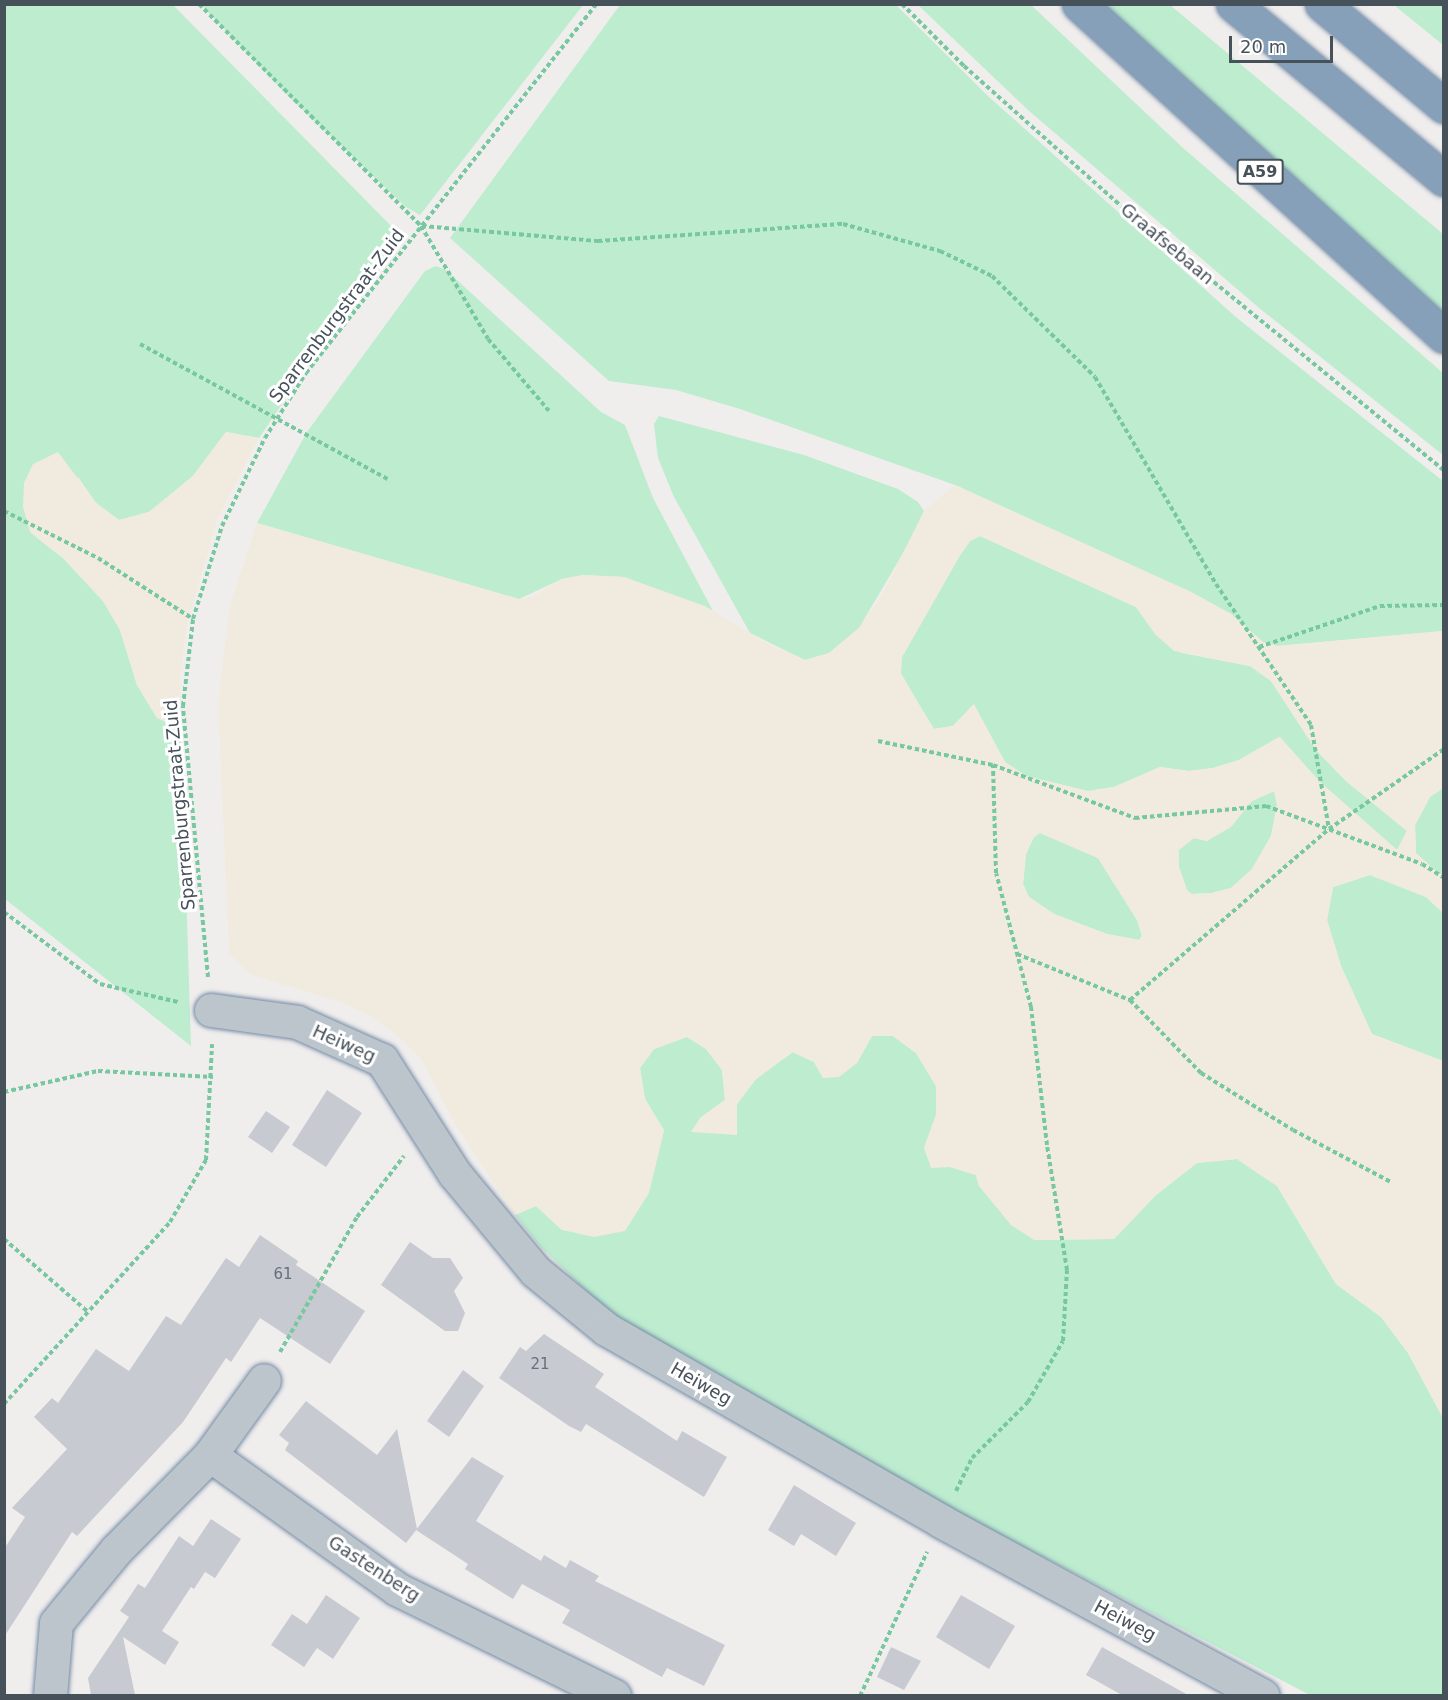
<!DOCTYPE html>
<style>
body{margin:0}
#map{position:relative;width:1448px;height:1700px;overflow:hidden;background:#f0eded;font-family:"DejaVu Sans",sans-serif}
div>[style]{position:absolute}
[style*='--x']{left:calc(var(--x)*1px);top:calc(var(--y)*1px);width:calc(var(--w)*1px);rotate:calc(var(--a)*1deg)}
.green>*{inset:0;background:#bdeccf}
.sand>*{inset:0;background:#f1ebdf}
.building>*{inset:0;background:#c7cad0}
.path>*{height:4px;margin-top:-2px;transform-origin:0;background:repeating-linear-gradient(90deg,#77c8a0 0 4.5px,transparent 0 7.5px)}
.roads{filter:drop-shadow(0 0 2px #738ba6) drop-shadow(0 0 2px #738ba6)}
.street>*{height:33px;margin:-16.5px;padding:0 16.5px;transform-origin:16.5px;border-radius:16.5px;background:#bcc5cc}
.highway>*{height:33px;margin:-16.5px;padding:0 16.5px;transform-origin:16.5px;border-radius:16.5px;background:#87a0ba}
span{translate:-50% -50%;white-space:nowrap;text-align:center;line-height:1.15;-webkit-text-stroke:6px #fff;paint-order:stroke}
.number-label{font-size:15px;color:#676f78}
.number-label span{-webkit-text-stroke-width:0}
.shield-label span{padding:2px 4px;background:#fff;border:2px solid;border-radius:4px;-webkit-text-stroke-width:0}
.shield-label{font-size:16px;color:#47515a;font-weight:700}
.street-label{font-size:18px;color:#47515a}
.frame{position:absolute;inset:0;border:6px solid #47515a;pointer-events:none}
.scale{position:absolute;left:1229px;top:36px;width:104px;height:27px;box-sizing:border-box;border:3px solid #47515a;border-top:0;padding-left:8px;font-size:18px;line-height:21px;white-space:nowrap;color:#47515a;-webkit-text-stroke:4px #fff;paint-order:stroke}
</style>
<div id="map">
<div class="green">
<div style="clip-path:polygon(4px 5px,173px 5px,403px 238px,343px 314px,259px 438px,226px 432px,193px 476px,149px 512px,119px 520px,96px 503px,78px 477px,35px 536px,64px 559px,103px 601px,120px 630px,137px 685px,157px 718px,181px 729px,191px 1046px,5px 899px)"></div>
<div style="clip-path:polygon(201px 5px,583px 5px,420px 215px,406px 207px,288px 96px)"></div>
<div style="clip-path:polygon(620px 5px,896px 5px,989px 97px,1237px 318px,1443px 481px,1443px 631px,1277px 646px,1263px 642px,1231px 614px,1191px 592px,955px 485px,740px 409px,676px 390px,609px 381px,450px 238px)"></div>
<div style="clip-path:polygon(918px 5px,1031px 5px,1182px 147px,1443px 373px,1443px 455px,1258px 307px,1028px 110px)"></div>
<div style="clip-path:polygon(1088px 5px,1170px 5px,1443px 234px,1443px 320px)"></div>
<div style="clip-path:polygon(1394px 5px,1443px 5px,1443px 45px)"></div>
<div style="clip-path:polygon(436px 266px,446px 270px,601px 412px,625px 425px,653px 498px,713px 611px,624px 577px,583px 575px,562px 579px,519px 599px,257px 523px,307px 432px,425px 271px)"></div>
<div style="clip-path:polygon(659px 416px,804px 455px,898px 489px,918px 502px,924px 511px,912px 538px,859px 628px,829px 653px,805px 660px,750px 633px,674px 497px,658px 458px,654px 424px)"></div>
<div style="clip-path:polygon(980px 536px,1136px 607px,1156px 635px,1182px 653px,1250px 666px,1271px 681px,1316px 750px,1346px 781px,1407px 831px,1397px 850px,1320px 782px,1279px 737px,1239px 760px,1213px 768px,1189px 771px,1160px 767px,1114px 787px,1088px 791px,1026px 776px,1005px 762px,973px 705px,953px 726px,934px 729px,900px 673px,902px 657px,959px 557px,970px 541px)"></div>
<div style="clip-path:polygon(1443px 788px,1443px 874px,1439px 874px,1416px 853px,1415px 825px,1430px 797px)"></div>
<div style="clip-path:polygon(1274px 791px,1277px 805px,1271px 836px,1252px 869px,1231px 888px,1212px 893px,1191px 894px,1187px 890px,1179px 867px,1178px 850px,1194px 838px,1207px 841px,1252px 801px)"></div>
<div style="clip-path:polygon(1040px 833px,1098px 858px,1137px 920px,1142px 936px,1139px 940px,1107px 934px,1054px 914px,1029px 897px,1023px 884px,1026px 854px,1034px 837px)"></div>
<div style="clip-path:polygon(1370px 875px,1426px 897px,1443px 913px,1443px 1061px,1372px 1034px,1341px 966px,1327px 920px,1333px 887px)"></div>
<div style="clip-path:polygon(872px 1036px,893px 1036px,916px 1053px,936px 1086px,936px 1115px,924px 1148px,950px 1167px,976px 1175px,979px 1186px,1034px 1240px,1114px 1239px,1156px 1195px,1197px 1163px,1237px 1159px,1277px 1186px,1336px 1284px,1381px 1317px,1408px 1353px,1443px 1418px,1443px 1695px,1310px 1695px,895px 1480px,651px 1343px,603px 1307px,539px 1245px,515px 1215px,536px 1206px,562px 1230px,664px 1130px,645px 1099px,640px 1068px,654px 1049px,687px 1037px,706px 1049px,722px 1070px,725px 1100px,700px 1118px,736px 1135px,737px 1104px,756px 1079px,793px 1052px,814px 1062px,823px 1078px,857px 1063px)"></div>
</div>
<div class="sand">
<div style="clip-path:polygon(226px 432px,259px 438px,217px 520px,187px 624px,180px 679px,181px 729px,157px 718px,137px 685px,120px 630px,103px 601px,64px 559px,30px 532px,23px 507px,24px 483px,33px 464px,58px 452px,96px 503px,119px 520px,149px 512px,193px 476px)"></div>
<div style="clip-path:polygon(evenodd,955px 485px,1191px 592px,1231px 614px,1263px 642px,1277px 646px,1443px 631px,1443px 788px,1430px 797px,1415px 825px,1416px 853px,1439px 874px,1443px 874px,1443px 913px,1426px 897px,1370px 875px,1333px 887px,1327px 920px,1341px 966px,1372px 1034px,1443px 1061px,1443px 1418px,1408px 1353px,1381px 1317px,1336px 1284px,1277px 1186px,1237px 1159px,1197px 1163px,1156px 1195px,1114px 1239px,1034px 1240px,1011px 1225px,979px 1186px,976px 1175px,950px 1167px,931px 1168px,924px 1148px,936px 1115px,936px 1086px,916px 1053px,893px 1036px,872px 1036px,857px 1063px,839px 1077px,823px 1078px,814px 1062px,792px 1052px,756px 1079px,737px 1104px,737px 1135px,691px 1132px,700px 1118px,725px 1100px,722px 1070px,706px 1049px,687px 1037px,654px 1049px,640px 1068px,645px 1099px,664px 1131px,649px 1193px,625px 1231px,594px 1237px,562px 1230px,536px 1206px,515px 1215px,455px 1124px,421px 1059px,400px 1038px,373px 1017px,343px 1003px,249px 974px,229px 953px,218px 704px,230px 606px,257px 523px,519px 599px,533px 596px,562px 579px,583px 575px,624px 577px,705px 606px,770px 645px,805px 660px,829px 653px,859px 628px,882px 595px,924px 511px,955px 485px,980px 536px,1136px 607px,1156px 635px,1174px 651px,1250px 666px,1271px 681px,1316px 750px,1346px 781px,1407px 831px,1397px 850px,1320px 782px,1280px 737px,1239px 760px,1213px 768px,1189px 771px,1160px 767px,1114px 787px,1088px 791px,1026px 776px,1005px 762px,974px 704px,953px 726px,933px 729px,901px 673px,902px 657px,959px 557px,970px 541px,980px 536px,955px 485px,1274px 791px,1277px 805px,1271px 836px,1252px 869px,1231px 888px,1212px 893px,1192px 894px,1187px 890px,1179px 867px,1179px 850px,1194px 838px,1207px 841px,1231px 827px,1252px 801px,1274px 791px,955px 485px,1040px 833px,1098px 858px,1137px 920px,1142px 936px,1139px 940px,1107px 934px,1054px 914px,1029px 897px,1023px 884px,1026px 854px,1034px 837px,1040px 833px)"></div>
</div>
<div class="building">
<div style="clip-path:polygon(327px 1090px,362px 1113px,326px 1167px,292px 1145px)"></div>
<div style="clip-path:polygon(266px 1111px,290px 1127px,272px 1153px,248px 1137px)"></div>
<div style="clip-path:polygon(260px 1235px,298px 1261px,296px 1265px,365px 1311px,330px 1364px,260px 1318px,231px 1362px,226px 1358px,183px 1422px,77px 1536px,72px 1532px,4px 1637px,4px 1549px,25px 1517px,12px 1508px,67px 1449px,34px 1417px,52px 1398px,58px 1403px,96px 1349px,129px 1371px,166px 1316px,181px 1325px,226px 1258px,239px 1267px)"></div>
<div style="clip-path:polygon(410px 1242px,433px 1258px,450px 1258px,463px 1278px,454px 1291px,465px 1313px,458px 1331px,445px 1331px,381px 1285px)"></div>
<div style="clip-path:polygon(544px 1334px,604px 1374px,595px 1387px,677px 1441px,682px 1431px,727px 1457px,704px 1497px,586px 1424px,581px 1432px,569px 1426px,499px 1378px,520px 1347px,526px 1351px)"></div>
<div style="clip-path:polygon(463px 1370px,484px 1386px,449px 1437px,427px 1421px)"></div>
<div style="clip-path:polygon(306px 1401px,377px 1455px,397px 1429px,417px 1529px,406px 1543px,285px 1450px,289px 1443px,279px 1435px)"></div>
<div style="clip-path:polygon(472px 1457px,504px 1476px,476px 1521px,541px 1561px,544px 1555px,566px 1568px,570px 1560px,599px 1576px,595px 1581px,725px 1645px,704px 1686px,667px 1668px,662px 1677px,562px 1623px,570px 1610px,522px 1584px,513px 1599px,465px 1569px,468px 1564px,416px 1530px)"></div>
<div style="clip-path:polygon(794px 1485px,856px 1523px,836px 1556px,801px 1534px,794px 1546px,768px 1530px)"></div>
<div style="clip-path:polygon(211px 1519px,241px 1539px,215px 1578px,205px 1572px,194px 1589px,191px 1587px,162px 1631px,179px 1642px,165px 1665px,123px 1637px,135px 1695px,91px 1695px,88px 1678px,129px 1617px,120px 1611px,138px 1584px,145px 1588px,179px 1536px,193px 1546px)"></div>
<div style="clip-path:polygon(326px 1595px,360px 1618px,333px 1659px,317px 1648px,304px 1667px,271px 1645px,292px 1614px,307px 1624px)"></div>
<div style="clip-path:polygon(961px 1595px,1015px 1626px,989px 1669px,936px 1637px)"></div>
<div style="clip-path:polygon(891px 1647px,921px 1661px,904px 1690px,877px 1677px)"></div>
<div style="clip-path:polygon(1102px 1647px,1188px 1695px,1122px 1695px,1086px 1675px)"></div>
</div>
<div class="path">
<div style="--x:199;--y:4;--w:314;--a:45"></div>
<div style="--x:421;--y:226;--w:131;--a:59.3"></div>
<div style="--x:488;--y:339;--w:94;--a:49.7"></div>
<div style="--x:902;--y:4;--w:88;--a:45"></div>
<div style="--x:964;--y:66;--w:210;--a:41.7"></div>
<div style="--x:1121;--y:206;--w:417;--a:39.3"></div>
<div style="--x:422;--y:226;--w:177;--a:4.9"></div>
<div style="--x:598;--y:241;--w:246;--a:-4"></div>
<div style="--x:843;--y:224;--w:101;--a:15.6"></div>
<div style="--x:940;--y:251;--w:58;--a:25.7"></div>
<div style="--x:992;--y:276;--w:144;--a:44.4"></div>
<div style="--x:1095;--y:377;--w:240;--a:59.7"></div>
<div style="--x:1216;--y:584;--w:170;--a:56"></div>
<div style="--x:1311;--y:725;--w:106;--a:80.2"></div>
<div style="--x:140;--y:344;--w:284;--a:28.6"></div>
<div style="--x:4;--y:511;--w:105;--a:26.6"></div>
<div style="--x:98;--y:558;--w:113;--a:32.7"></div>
<div style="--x:1259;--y:647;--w:128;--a:-18.7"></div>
<div style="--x:1380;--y:606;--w:64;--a:-0.9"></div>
<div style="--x:878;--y:741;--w:117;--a:11.8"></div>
<div style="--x:993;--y:765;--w:152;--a:20.5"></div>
<div style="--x:1135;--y:818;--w:132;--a:-5.2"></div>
<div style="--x:1266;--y:806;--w:166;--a:20.4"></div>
<div style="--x:1422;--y:864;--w:26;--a:32"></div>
<div style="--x:4;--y:912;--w:120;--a:36.9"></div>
<div style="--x:100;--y:984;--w:80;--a:13"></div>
<div style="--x:1017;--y:954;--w:122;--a:22.2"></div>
<div style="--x:1130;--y:1000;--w:102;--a:45.8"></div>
<div style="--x:1201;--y:1073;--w:108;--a:31.8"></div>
<div style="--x:1293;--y:1130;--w:111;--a:28"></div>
<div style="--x:208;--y:977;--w:272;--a:-95.3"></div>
<div style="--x:183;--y:706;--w:88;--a:-83.4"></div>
<div style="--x:193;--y:619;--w:97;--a:-72.7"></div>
<div style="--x:222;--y:526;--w:98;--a:-64"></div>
<div style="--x:265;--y:438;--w:77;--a:-57.8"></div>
<div style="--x:306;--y:373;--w:469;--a:-51.8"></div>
<div style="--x:1130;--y:1000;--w:262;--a:-40.7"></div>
<div style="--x:1329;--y:829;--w:140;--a:-34.8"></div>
<div style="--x:4;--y:1092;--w:96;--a:-12.6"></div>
<div style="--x:98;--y:1071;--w:115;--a:3"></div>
<div style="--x:4;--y:1239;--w:111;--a:41"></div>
<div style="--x:280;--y:1352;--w:155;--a:-60.3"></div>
<div style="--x:357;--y:1217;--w:77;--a:-52.4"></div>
<div style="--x:4;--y:1404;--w:246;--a:-47.6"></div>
<div style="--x:170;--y:1222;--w:72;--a:-59.9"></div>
<div style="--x:206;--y:1160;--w:116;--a:-87"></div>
<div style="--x:956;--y:1491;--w:37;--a:-64"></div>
<div style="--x:972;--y:1458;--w:79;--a:-45"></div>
<div style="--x:1028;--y:1402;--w:70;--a:-60.2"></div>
<div style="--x:1063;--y:1341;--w:71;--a:-86.8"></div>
<div style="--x:1067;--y:1270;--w:127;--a:-99.1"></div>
<div style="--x:1047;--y:1145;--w:139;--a:-96.6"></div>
<div style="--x:1031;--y:1007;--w:138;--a:-104.6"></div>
<div style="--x:996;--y:873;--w:108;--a:-91.6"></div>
<div style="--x:860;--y:1696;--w:159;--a:-65"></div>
</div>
<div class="roads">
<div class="street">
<div style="--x:211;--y:1010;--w:87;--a:7.9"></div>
<div style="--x:297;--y:1022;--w:93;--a:24.1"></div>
<div style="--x:382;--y:1060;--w:134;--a:57.5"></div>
<div style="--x:454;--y:1173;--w:127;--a:50.4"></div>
<div style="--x:535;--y:1271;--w:92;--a:39.2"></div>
<div style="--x:606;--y:1329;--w:386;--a:29.8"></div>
<div style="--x:941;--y:1521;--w:366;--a:28.5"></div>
<div style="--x:210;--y:1455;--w:230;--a:35.6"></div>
<div style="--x:397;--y:1589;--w:242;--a:26.2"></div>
<div style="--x:50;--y:1696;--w:73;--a:-85.3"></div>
<div style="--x:56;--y:1623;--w:94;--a:-50.6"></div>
<div style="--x:116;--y:1550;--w:134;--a:-45.3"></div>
<div style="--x:210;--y:1455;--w:92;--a:-54.2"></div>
</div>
<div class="highway">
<div style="--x:1079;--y:4;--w:493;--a:42.3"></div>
<div style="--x:1233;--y:4;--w:274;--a:39.7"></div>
<div style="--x:1322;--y:4;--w:159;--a:39.9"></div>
</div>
</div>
<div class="number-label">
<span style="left:283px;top:1275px">61</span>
<span style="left:540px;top:1365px">21</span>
</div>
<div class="shield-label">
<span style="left:1260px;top:172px">A59</span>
</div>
<div class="street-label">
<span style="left:1167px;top:244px;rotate:40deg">Graafsebaan</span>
<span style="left:337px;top:316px;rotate:-53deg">Sparrenburgstraat-Zuid</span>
<span style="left:180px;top:805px;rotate:-95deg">Sparrenburgstraat-Zuid</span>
<span style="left:344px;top:1044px;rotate:24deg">Heiweg</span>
<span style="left:701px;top:1384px;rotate:30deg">Heiweg</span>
<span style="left:374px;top:1569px;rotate:33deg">Gastenberg</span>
<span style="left:1125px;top:1621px;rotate:28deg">Heiweg</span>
</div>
<div class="frame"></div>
<div class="scale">20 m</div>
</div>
